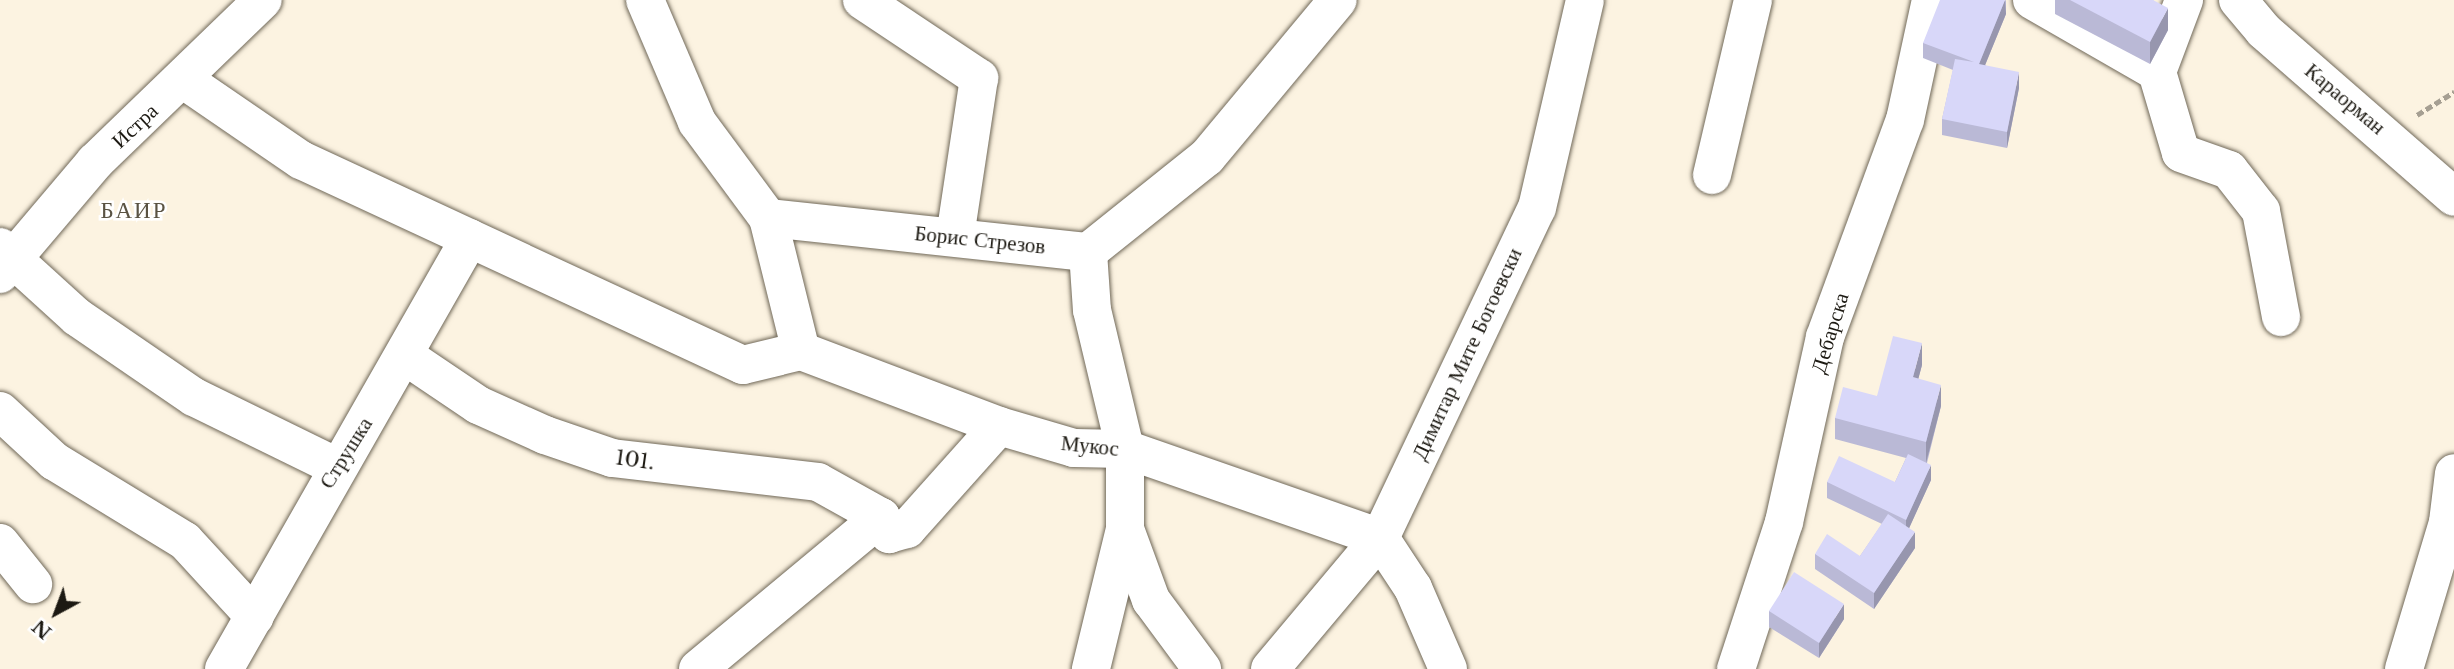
<!DOCTYPE html>
<meta charset="utf-8">
<style>
body{margin:0}
#map{position:relative;width:2454px;height:669px;overflow:hidden;background:#fcf3e1;font-family:"Libre Baskerville",serif}
div>[style]{position:absolute}
[style*='--x']{left:calc(var(--x)*1px);top:calc(var(--y)*1px);width:calc(var(--w)*1px);rotate:calc(var(--a)*1deg)}
.path>*{height:4.5px;margin-top:-2.25px;transform-origin:0;background:repeating-linear-gradient(90deg,#a69f92 0 7px,transparent 0 10.5px)}
.roads{filter:drop-shadow(0 0 2px #706858) drop-shadow(0 0 2px #706858)}
.street>*{height:38px;margin:-19px;padding:0 19px;transform-origin:19px;border-radius:19px;background:#fff}
.wall>*{inset:0;background:#bab9d6}
.shaded-wall>*{inset:0;background:#9796ae}
.building>*{inset:0;background:#d8d7f9}
span{translate:-50% -50%;white-space:nowrap;text-align:center;line-height:1.15;-webkit-text-stroke:5px #fff;paint-order:stroke}
.street-label{font-size:21px;color:#1d1a13}
.neighbourhood-label{font-size:23px;color:#5a5343;letter-spacing:2px}
.north{position:absolute;left:21px;top:578px;width:70px;height:70px;-webkit-text-stroke:5px #fff;paint-order:stroke;rotate:221deg;font-size:19px;font-weight:700;line-height:28px;text-align:center;color:#1d1a13}
.north::after{content:'';display:block;margin:auto;width:24px;height:32px;background:#1d1a13;clip-path:polygon(50% 0,100% 100%,50% 72%,0 100%)}
</style>
<div id="map">
<div class="path">
<div style="--x:2417;--y:115;--w:44;--a:-31.9"></div>
</div>
<div class="roads">
<div class="street">
<div style="--x:645;--y:0;--w:133;--a:66.9"></div>
<div style="--x:697;--y:122;--w:119;--a:53.5"></div>
<div style="--x:768;--y:218;--w:322;--a:6.1"></div>
<div style="--x:1088;--y:252;--w:152;--a:-38.6"></div>
<div style="--x:1207;--y:157;--w:204;--a:-50.2"></div>
<div style="--x:862;--y:0;--w:141;--a:33.7"></div>
<div style="--x:979;--y:78;--w:161;--a:98.6"></div>
<div style="--x:2032;--y:0;--w:144;--a:29.9"></div>
<div style="--x:2157;--y:72;--w:77;--a:-69.4"></div>
<div style="--x:2238;--y:0;--w:40;--a:50"></div>
<div style="--x:2264;--y:31;--w:252;--a:41.1"></div>
<div style="--x:2157;--y:72;--w:84;--a:73.5"></div>
<div style="--x:2181;--y:153;--w:51;--a:19.5"></div>
<div style="--x:2229;--y:170;--w:52;--a:52"></div>
<div style="--x:2261;--y:211;--w:108;--a:79.3"></div>
<div style="--x:184;--y:80;--w:142;--a:34.4"></div>
<div style="--x:301;--y:160;--w:487;--a:24.9"></div>
<div style="--x:743;--y:365;--w:60;--a:-13.6"></div>
<div style="--x:1712;--y:175;--w:180;--a:-76.8"></div>
<div style="--x:768;--y:218;--w:137;--a:76.1"></div>
<div style="--x:0;--y:247;--w:104;--a:42.3"></div>
<div style="--x:77;--y:317;--w:142;--a:34.4"></div>
<div style="--x:194;--y:397;--w:157;--a:26.1"></div>
<div style="--x:1088;--y:252;--w:58;--a:86.1"></div>
<div style="--x:1092;--y:310;--w:143;--a:76.6"></div>
<div style="--x:1125;--y:449;--w:80;--a:90"></div>
<div style="--x:1125;--y:529;--w:144;--a:103.7"></div>
<div style="--x:0;--y:274;--w:147;--a:-49.7"></div>
<div style="--x:95;--y:162;--w:233;--a:-44"></div>
<div style="--x:801;--y:351;--w:212;--a:20.7"></div>
<div style="--x:999;--y:426;--w:78;--a:16.3"></div>
<div style="--x:1074;--y:448;--w:51;--a:1.1"></div>
<div style="--x:1125;--y:449;--w:270;--a:19.2"></div>
<div style="--x:1380;--y:538;--w:60;--a:56.6"></div>
<div style="--x:1413;--y:588;--w:88;--a:66.6"></div>
<div style="--x:404;--y:355;--w:89;--a:34"></div>
<div style="--x:478;--y:405;--w:73;--a:24.1"></div>
<div style="--x:545;--y:435;--w:71;--a:18.9"></div>
<div style="--x:612;--y:458;--w:207;--a:6.6"></div>
<div style="--x:818;--y:482;--w:72;--a:29.1"></div>
<div style="--x:0;--y:411;--w:74;--a:42.8"></div>
<div style="--x:54;--y:461;--w:153;--a:31.4"></div>
<div style="--x:185;--y:541;--w:103;--a:47.4"></div>
<div style="--x:1125;--y:529;--w:76;--a:69.9"></div>
<div style="--x:1151;--y:600;--w:86;--a:53.5"></div>
<div style="--x:0;--y:543;--w:53;--a:51.2"></div>
<div style="--x:224;--y:669;--w:496;--a:-60.3"></div>
<div style="--x:698;--y:669;--w:238;--a:-39.7"></div>
<div style="--x:881;--y:517;--w:19;--a:65"></div>
<div style="--x:889;--y:534;--w:19;--a:-16"></div>
<div style="--x:907;--y:529;--w:138;--a:-48.2"></div>
<div style="--x:1270;--y:669;--w:171;--a:-50"></div>
<div style="--x:1380;--y:538;--w:365;--a:-64.6"></div>
<div style="--x:1537;--y:208;--w:213;--a:-77"></div>
<div style="--x:1736;--y:669;--w:155;--a:-71.9"></div>
<div style="--x:1784;--y:522;--w:189;--a:-77.5"></div>
<div style="--x:1825;--y:337;--w:231;--a:-69.8"></div>
<div style="--x:1905;--y:120;--w:123;--a:-77.8"></div>
<div style="--x:2404;--y:669;--w:153;--a:-73.3"></div>
<div style="--x:2448;--y:522;--w:49;--a:-83"></div>
</div>
</div>
<div class="wall">
<div style="clip-path:polygon(2006px 0,2006px 14px,1985px 65px,2019px 88px,2007px 148px,1942px 135px,1942px 119px,1953px 70px,1923px 58px,1923px 43px)"></div>
<div style="clip-path:polygon(2055px 0,2153px 0,2168px 30px,2150px 64px,2055px 14px)"></div>
<div style="clip-path:polygon(1922px 365px,1918px 379px,1941px 406px,1927px 463px,1931px 480px,1909px 528px,1915px 548px,1874px 609px,1815px 569px,1815px 554px,1860px 556px,1882px 524px,1827px 498px,1827px 482px,1895px 482px,1906px 458px,1835px 439px,1835px 418px,1877px 396px)"></div>
<div style="clip-path:polygon(1769px 611px,1844px 619px,1819px 658px,1769px 627px)"></div>
</div>
<div class="shaded-wall">
<div style="clip-path:polygon(2005px 0,2006px 14px,1979px 80px,1979px 64px)"></div>
<div style="clip-path:polygon(2168px 8px,2168px 30px,2150px 64px,2150px 42px)"></div>
<div style="clip-path:polygon(2019px 72px,2019px 88px,2007px 148px,2007px 132px)"></div>
<div style="clip-path:polygon(1922px 343px,1922px 365px,1913px 399px,1913px 377px)"></div>
<div style="clip-path:polygon(1941px 385px,1941px 406px,1926px 463px,1926px 442px)"></div>
<div style="clip-path:polygon(1931px 465px,1931px 480px,1906px 535px,1906px 520px)"></div>
<div style="clip-path:polygon(1915px 532px,1915px 548px,1874px 609px,1874px 593px)"></div>
<div style="clip-path:polygon(1844px 604px,1844px 619px,1819px 658px,1819px 643px)"></div>
</div>
<div class="building">
<div style="clip-path:polygon(1940px 0,2005px 0,1979px 64px,2019px 72px,2007px 132px,1942px 119px,1955px 59px,1974px 62px,1923px 43px)"></div>
<div style="clip-path:polygon(2070px 0,2153px 0,2168px 8px,2150px 42px)"></div>
<div style="clip-path:polygon(1893px 336px,1922px 343px,1913px 377px,1941px 385px,1926px 442px,1835px 418px,1843px 387px,1877px 396px)"></div>
<div style="clip-path:polygon(1908px 454px,1931px 465px,1906px 520px,1827px 482px,1839px 456px,1895px 482px)"></div>
<div style="clip-path:polygon(1888px 514px,1915px 532px,1874px 593px,1815px 554px,1827px 534px,1860px 556px)"></div>
<div style="clip-path:polygon(1794px 572px,1844px 604px,1819px 643px,1769px 611px)"></div>
</div>
<div class="street-label">
<span style="left:2345px;top:99px;rotate:40deg">Караорман</span>
<span style="left:135px;top:126px;rotate:-43deg">Истра</span>
<span style="left:980px;top:240px;rotate:6deg">Борис Стрезов</span>
<span style="left:1830px;top:333px;rotate:-73deg">Дебарска</span>
<span style="left:1467px;top:354px;rotate:-65deg">Димитар Мите Богоевски</span>
<span style="left:1090px;top:446px;rotate:6deg">Мукос</span>
<span style="left:346px;top:453px;rotate:-58deg">Струшка</span>
<span style="left:635px;top:460px;rotate:8deg">101.</span>
</div>
<div class="neighbourhood-label">
<span style="left:134px;top:210px">БАИР</span>
</div>
<div class="north">N</div>
</div>
